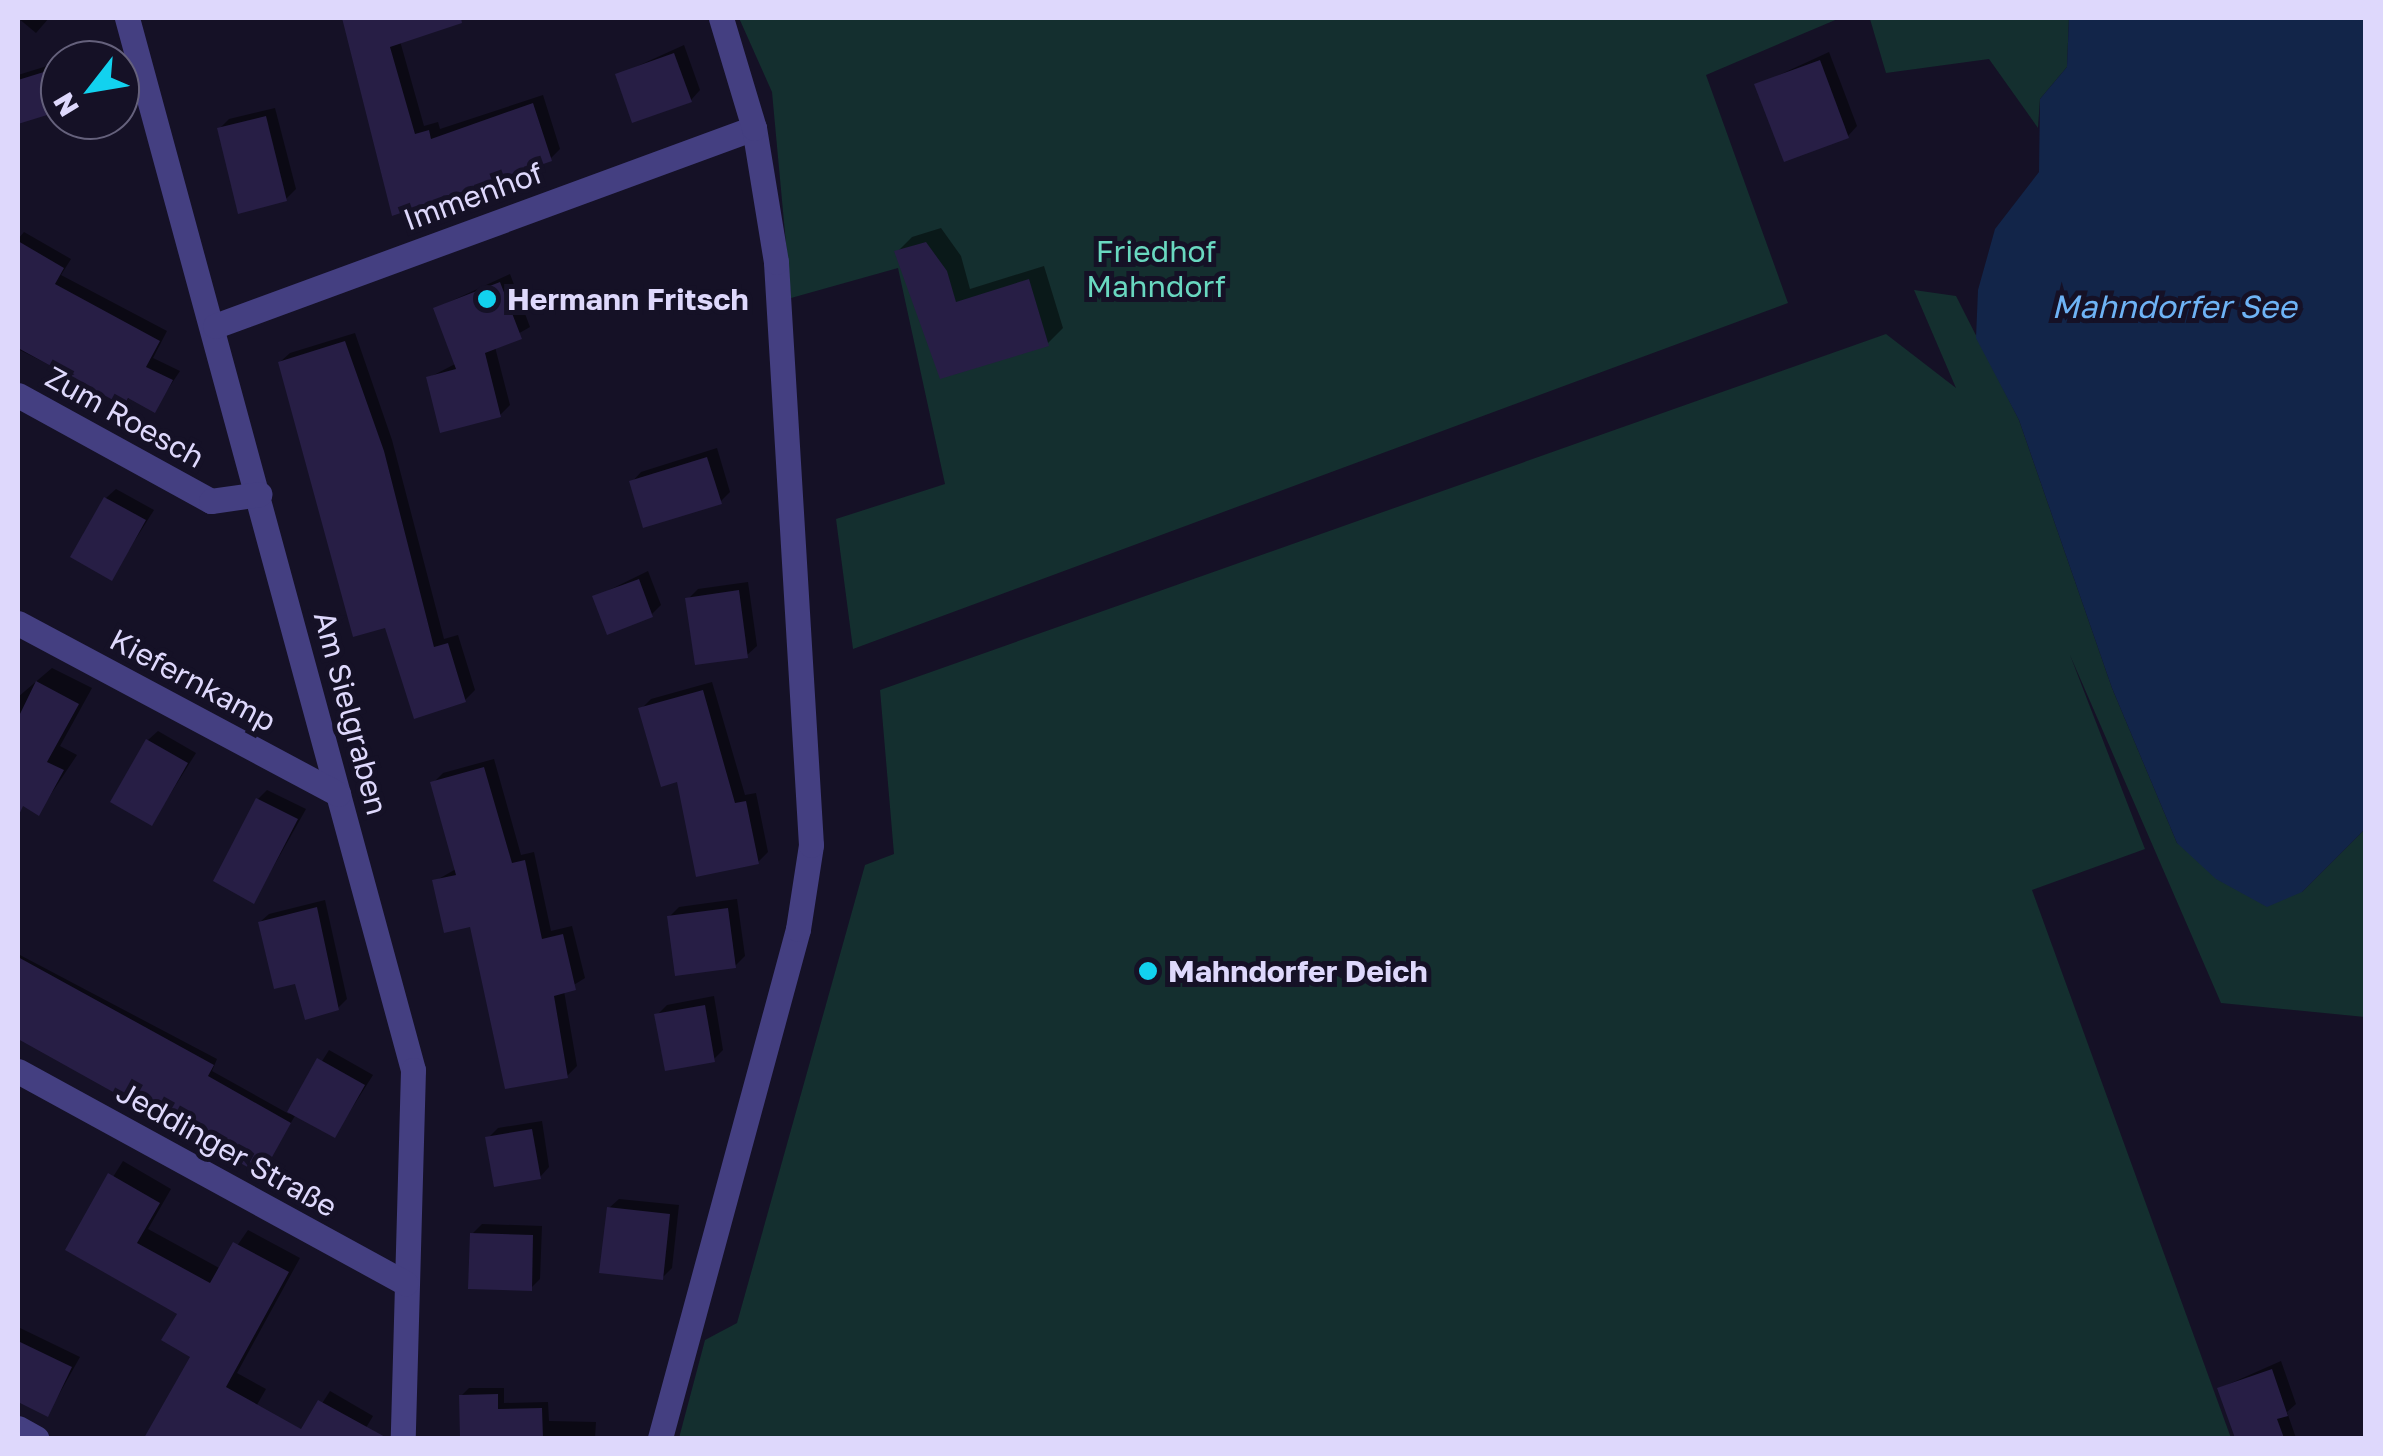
<!DOCTYPE html>
<meta charset="utf-8">
<style>
body{margin:0}
#map{position:relative;width:2383px;height:1456px;overflow:hidden;background:#151126;font-family:"Golos Text",sans-serif}
div>[style]{position:absolute}
[style*='--x']{left:calc(var(--x)*1px);top:calc(var(--y)*1px);width:calc(var(--w)*1px);rotate:calc(var(--a)*1deg)}
.green>*{inset:0;background:#142f2f}
.water>*{inset:0;background:#122549}
.shadow>*{inset:0;background:#0007}
.building>*{inset:0;background:#271e45}
.street>*{height:25px;margin:-12.5px;padding:0 12.5px;transform-origin:12.5px;border-radius:12.5px;background:#443f81}
.dots>*{width:28px;height:28px;translate:-50% -50%;box-sizing:border-box;border:5px solid #151126;border-radius:50%}
span{translate:-50% -50%;white-space:nowrap;text-align:center;line-height:1.15;-webkit-text-stroke:10px #151126;paint-order:stroke}
.street-label{font-size:30px;color:#ded8fc}
.park-label{font-size:30px;color:#69d8c0}
.poi-label{font-size:30px;color:#ded8fc;font-weight:700}
.left{translate:0 -50%;text-align:left}
.water-label{font-size:32px;color:#6eb3f5;font-style:italic}
.frame{position:absolute;inset:0;border:20px solid #ded8fc;pointer-events:none}
.north{position:absolute;left:40px;top:40px;width:100px;height:100px;box-sizing:border-box;background:#151126;border:2px solid #65617c;border-radius:50%;rotate:239deg;font-size:28px;font-weight:700;line-height:40px;text-align:center;color:#ded8fc}
.north::after{content:'';display:block;margin:auto;width:35px;height:45px;background:#12d2ef;clip-path:polygon(50% 0,100% 100%,50% 72%,0 100%)}
</style>
<div id="map">
<div class="green">
<div style="clip-path:polygon(739px 18px,1840px 18px,1706px 75px,1788px 303px,853px 649px,836px 519px,945px 484px,898px 268px,791px 298px,772px 92px)"></div>
<div style="clip-path:polygon(2069px 18px,2067px 67px,2040px 99px,2038px 128px,1989px 59px,1886px 73px,1870px 19px)"></div>
<div style="clip-path:polygon(1914px 290px,1956px 296px,2019px 420px,2112px 688px,2177px 843px,2302px 892px,2365px 829px,2365px 1017px,2221px 1003px,2070px 655px,2145px 849px,2032px 890px,2231px 1438px,679px 1438px,705px 1340px,737px 1323px,865px 865px,894px 854px,880px 690px,1886px 334px,1956px 388px)"></div>
</div>
<div class="water">
<div style="clip-path:polygon(2069px 18px,2365px 18px,2365px 829px,2302px 892px,2267px 907px,2216px 879px,2177px 843px,2112px 688px,2019px 420px,1976px 338px,1978px 290px,1995px 229px,2039px 172px,2040px 99px,2067px 67px)"></div>
</div>
<div class="shadow">
<div style="clip-path:polygon(18px 18px,49px 18px,36px 33px)"></div>
<div style="clip-path:polygon(352px 18px,448px 18px,400px 41px,424px 126px,438px 122px,440px 129px,543px 95px,560px 149px,551px 158px,394px 213px,347px 23px)"></div>
<div style="clip-path:polygon(684px 45px,700px 90px,691px 100px,618px 75px)"></div>
<div style="clip-path:polygon(100px 49px,103px 60px,65px 60px)"></div>
<div style="clip-path:polygon(1829px 52px,1857px 126px,1848px 136px,1757px 85px)"></div>
<div style="clip-path:polygon(60px 62px,60px 108px,18px 122px,18px 75px)"></div>
<div style="clip-path:polygon(275px 108px,296px 189px,286px 199px,219px 129px,229px 119px)"></div>
<div style="clip-path:polygon(941px 228px,961px 256px,970px 289px,1044px 266px,1063px 328px,1048px 343px,942px 376px,897px 252px,912px 237px)"></div>
<div style="clip-path:polygon(24px 232px,71px 259px,61px 275px,167px 331px,153px 358px,180px 371px,154px 410px,130px 397px,124px 403px,18px 349px,18px 239px)"></div>
<div style="clip-path:polygon(510px 274px,530px 327px,495px 347px,510px 405px,500px 415px,428px 378px,457px 363px,436px 308px)"></div>
<div style="clip-path:polygon(355px 333px,392px 440px,444px 639px,458px 635px,475px 690px,465px 700px,386px 625px,280px 362px,290px 353px)"></div>
<div style="clip-path:polygon(717px 448px,730px 492px,720px 502px,632px 482px,641px 472px)"></div>
<div style="clip-path:polygon(116px 489px,154px 510px,111px 578px,106px 498px)"></div>
<div style="clip-path:polygon(648px 571px,661px 605px,651px 615px,595px 597px)"></div>
<div style="clip-path:polygon(748px 582px,757px 646px,747px 655px,688px 599px,698px 589px)"></div>
<div style="clip-path:polygon(52px 668px,92px 688px,60px 746px,77px 755px,39px 812px,18px 801px,18px 697px)"></div>
<div style="clip-path:polygon(712px 682px,745px 795px,756px 793px,768px 852px,758px 862px,641px 709px,651px 699px)"></div>
<div style="clip-path:polygon(158px 731px,196px 753px,152px 823px,148px 740px)"></div>
<div style="clip-path:polygon(494px 759px,521px 855px,534px 852px,551px 931px,572px 926px,585px 978px,564px 991px,577px 1066px,567px 1076px,472px 924px,435px 881px,456px 869px,433px 783px,443px 773px)"></div>
<div style="clip-path:polygon(267px 790px,306px 809px,254px 901px,258px 799px)"></div>
<div style="clip-path:polygon(737px 899px,745px 956px,735px 966px,669px 917px,679px 907px)"></div>
<div style="clip-path:polygon(325px 900px,347px 999px,338px 1008px,296px 981px,260px 922px,269px 914px)"></div>
<div style="clip-path:polygon(18px 954px,217px 1059px,212px 1071px,289px 1114px,329px 1050px,373px 1075px,335px 1135px,296px 1114px,262px 1172px,18px 1035px)"></div>
<div style="clip-path:polygon(714px 996px,723px 1050px,714px 1059px,657px 1015px,667px 1005px)"></div>
<div style="clip-path:polygon(542px 1121px,549px 1167px,540px 1177px,488px 1138px,498px 1128px)"></div>
<div style="clip-path:polygon(123px 1161px,171px 1189px,148px 1229px,221px 1269px,248px 1230px,300px 1258px,237px 1373px,266px 1389px,238px 1438px,147px 1438px,193px 1356px,180px 1313px,68px 1249px)"></div>
<div style="clip-path:polygon(619px 1199px,679px 1205px,672px 1268px,662px 1278px,609px 1208px)"></div>
<div style="clip-path:polygon(482px 1224px,542px 1226px,540px 1279px,531px 1288px,472px 1234px)"></div>
<div style="clip-path:polygon(18px 1327px,80px 1357px,48px 1414px,18px 1399px)"></div>
<div style="clip-path:polygon(2281px 1361px,2296px 1404px,2287px 1412px,2296px 1438px,2238px 1438px,2220px 1388px)"></div>
<div style="clip-path:polygon(469px 1388px,504px 1388px,504px 1403px,548px 1402px,549px 1421px,596px 1422px,595px 1438px,460px 1438px,461px 1396px)"></div>
<div style="clip-path:polygon(330px 1391px,373px 1416px,360px 1438px,300px 1438px)"></div>
</div>
<div class="building">
<div style="clip-path:polygon(342px 18px,461px 18px,462px 23px,390px 47px,415px 134px,429px 130px,431px 139px,533px 103px,552px 161px,392px 216px)"></div>
<div style="clip-path:polygon(674px 53px,692px 102px,632px 123px,615px 74px)"></div>
<div style="clip-path:polygon(1820px 60px,1849px 138px,1784px 162px,1754px 84px)"></div>
<div style="clip-path:polygon(60px 67px,60px 111px,18px 124px,18px 80px)"></div>
<div style="clip-path:polygon(266px 116px,287px 201px,238px 214px,217px 128px)"></div>
<div style="clip-path:polygon(18px 241px,64px 268px,55px 284px,160px 341px,146px 367px,173px 380px,155px 413px,128px 398px,124px 406px,18px 348px)"></div>
<div style="clip-path:polygon(926px 242px,947px 271px,956px 302px,1029px 279px,1049px 346px,940px 379px,894px 251px)"></div>
<div style="clip-path:polygon(500px 282px,522px 339px,485px 353px,501px 417px,440px 433px,426px 377px,456px 369px,433px 308px)"></div>
<div style="clip-path:polygon(345px 341px,384px 451px,434px 647px,448px 643px,466px 702px,414px 719px,385px 628px,353px 637px,278px 362px)"></div>
<div style="clip-path:polygon(707px 457px,722px 504px,643px 528px,629px 481px)"></div>
<div style="clip-path:polygon(104px 497px,146px 520px,112px 581px,70px 557px)"></div>
<div style="clip-path:polygon(639px 579px,653px 617px,607px 635px,592px 596px)"></div>
<div style="clip-path:polygon(739px 590px,748px 658px,695px 665px,685px 598px)"></div>
<div style="clip-path:polygon(36px 681px,79px 704px,47px 762px,64px 770px,39px 816px,23px 806px,18px 817px,18px 718px)"></div>
<div style="clip-path:polygon(703px 690px,735px 803px,746px 801px,759px 864px,696px 877px,677px 782px,661px 787px,638px 708px)"></div>
<div style="clip-path:polygon(146px 739px,188px 763px,152px 826px,110px 802px)"></div>
<div style="clip-path:polygon(484px 767px,512px 863px,525px 860px,542px 939px,563px 934px,576px 990px,554px 996px,568px 1078px,505px 1089px,470px 927px,444px 933px,432px 880px,456px 875px,430px 782px)"></div>
<div style="clip-path:polygon(256px 798px,298px 819px,254px 904px,213px 881px)"></div>
<div style="clip-path:polygon(317px 907px,339px 1010px,305px 1020px,295px 984px,274px 989px,258px 922px)"></div>
<div style="clip-path:polygon(728px 908px,736px 968px,675px 976px,667px 916px)"></div>
<div style="clip-path:polygon(18px 957px,214px 1065px,208px 1076px,291px 1123px,262px 1175px,18px 1039px)"></div>
<div style="clip-path:polygon(705px 1005px,715px 1062px,665px 1071px,654px 1014px)"></div>
<div style="clip-path:polygon(317px 1058px,365px 1085px,335px 1138px,287px 1112px)"></div>
<div style="clip-path:polygon(532px 1129px,541px 1179px,494px 1187px,485px 1137px)"></div>
<div style="clip-path:polygon(108px 1173px,160px 1203px,137px 1243px,210px 1283px,233px 1242px,289px 1272px,226px 1387px,301px 1429px,318px 1400px,387px 1438px,144px 1438px,190px 1357px,161px 1340px,177px 1314px,65px 1250px)"></div>
<div style="clip-path:polygon(607px 1207px,670px 1214px,663px 1280px,599px 1273px)"></div>
<div style="clip-path:polygon(470px 1233px,533px 1235px,532px 1291px,468px 1289px)"></div>
<div style="clip-path:polygon(18px 1341px,72px 1367px,48px 1417px,18px 1402px)"></div>
<div style="clip-path:polygon(2272px 1369px,2288px 1416px,2277px 1419px,2284px 1438px,2235px 1438px,2217px 1388px)"></div>
<div style="clip-path:polygon(498px 1394px,498px 1409px,542px 1408px,543px 1438px,460px 1438px,459px 1395px)"></div>
</div>
<div class="street">
<div style="--x:127;--y:18;--w:1090;--a:74.79"></div>
<div style="--x:413;--y:1070;--w:368;--a:91.6"></div>
<div style="--x:215;--y:326;--w:574;--a:-20.17"></div>
<div style="--x:18;--y:395;--w:220;--a:28.8"></div>
<div style="--x:211;--y:501;--w:49;--a:-8.1"></div>
<div style="--x:18;--y:623;--w:363;--a:28.1"></div>
<div style="--x:18;--y:1071;--w:442;--a:28.7"></div>
<div style="--x:18;--y:1428;--w:21;--a:29"></div>
<div style="--x:660;--y:1438;--w:527;--a:-74.83"></div>
<div style="--x:798;--y:929;--w:85;--a:-81.2"></div>
<div style="--x:811;--y:845;--w:584;--a:-93.44"></div>
<div style="--x:776;--y:262;--w:136;--a:-99.3"></div>
<div style="--x:754;--y:128;--w:115;--a:-106.7"></div>
</div>
<div class="dots">
<div style="left:487px;top:299px;background:#12d2ef"></div>
<div style="left:1148px;top:971px;background:#12d2ef"></div>
</div>
<div class="street-label">
<span style="left:473px;top:196px;rotate:-20deg">Immenhof</span>
<span style="left:125px;top:417px;rotate:29deg">Zum Roesch</span>
<span style="left:193px;top:680px;rotate:28deg">Kiefernkamp</span>
<span style="left:351px;top:713px;rotate:75deg">Am Sielgraben</span>
<span style="left:227px;top:1149px;rotate:29deg">Jeddinger Straße</span>
</div>
<div class="park-label">
<span style="left:1156px;top:268px">Friedhof<br>Mahndorf</span>
</div>
<div class="poi-label">
<span class="left" style="left:507px;top:299px">Hermann Fritsch</span>
<span class="left" style="left:1168px;top:971px">Mahndorfer Deich</span>
</div>
<div class="water-label">
<span style="left:2174px;top:306px">Mahndorfer See</span>
</div>
<div class="frame"></div>
<div class="north">N</div>
</div>
